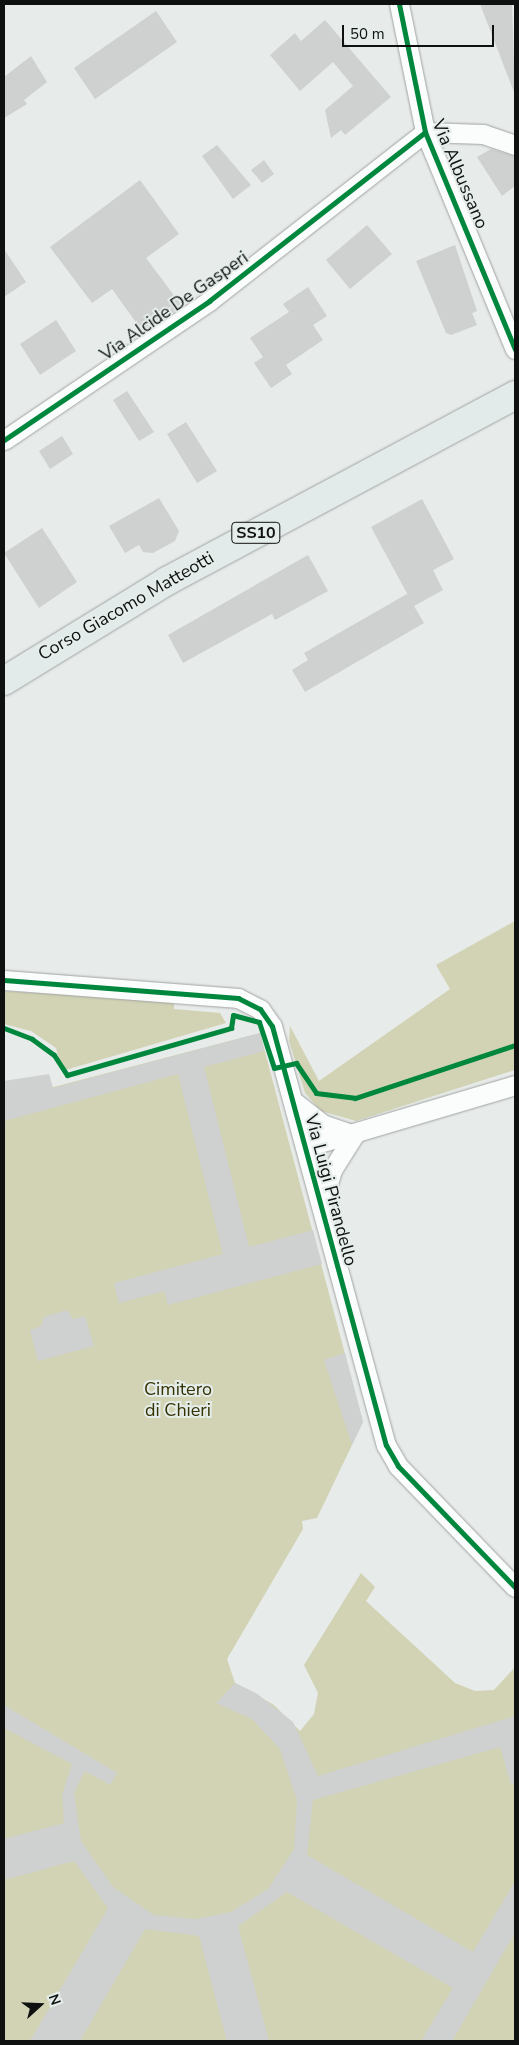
<!DOCTYPE html>
<style>
body{margin:0}
#map{position:relative;width:519px;height:2045px;overflow:hidden;background:#e7ebe9;font-family:"Nunito Sans",sans-serif}
div>[style]{position:absolute}
[style*='--x']{left:calc(var(--x)*1px);top:calc(var(--y)*1px);width:calc(var(--w)*1px);rotate:calc(var(--a)*1deg)}
.green>*{inset:0;background:#d2d3b4}
.building>*{inset:0;background:#ced1cf}
.roads{filter:drop-shadow(0 0 1px #a0a3a2) drop-shadow(0 0 1px #a0a3a2)}
.minor>*{height:19px;margin:-9.5px;padding:0 9.5px;transform-origin:9.5px;border-radius:9.5px;background:#fbfcfc}
.primary>*{height:28px;margin:-14px;padding:0 14px;transform-origin:14px;border-radius:14px;background:#e2eaea}
.cycleway>*{height:5px;margin:-2.5px;padding:0 2.5px;transform-origin:2.5px;border-radius:2.5px;background:#00873e}
span{translate:-50% -50%;white-space:nowrap;text-align:center;line-height:1.15;-webkit-text-stroke:4px #e5edea;paint-order:stroke}
.shield-label span{padding:1px 4px;background:#e5edea;border:1px solid;border-radius:4px;-webkit-text-stroke-width:0}
.shield-label{font-size:16px;color:#0e1110;font-weight:700}
.street-label{font-size:18px;color:#0e1110}
.park-label{font-size:18px;color:#343203}
.frame{position:absolute;inset:0;border:5px solid #0e1110;pointer-events:none}
.north{position:absolute;left:15px;top:1980px;width:50px;height:50px;-webkit-text-stroke:4px #e5edea;paint-order:stroke;rotate:70deg;font-size:14px;font-weight:700;line-height:20px;text-align:center;color:#0e1110}
.north::after{content:'';display:block;margin:auto;width:18px;height:22px;background:#0e1110;clip-path:polygon(50% 0,100% 100%,50% 72%,0 100%)}
.scale{position:absolute;left:342px;top:25px;width:152px;height:22px;box-sizing:border-box;border:2px solid #0e1110;border-top:0;padding-left:6px;font-size:15px;line-height:18px;white-space:nowrap;color:#0e1110;-webkit-text-stroke:4px #e5edea;paint-order:stroke}
</style>
<div id="map">
<div class="green">
<div style="clip-path:polygon(515px 921px,515px 1070px,356px 1121px,321px 1111px,305px 1093px,289px 1041px,290px 1026px,319px 1081px,450px 989px,436px 965px)"></div>
<div style="clip-path:polygon(4px 991px,174px 1001px,174px 1009px,220px 1013px,226px 1023px,62px 1071px,56px 1048px,31px 1031px,4px 1024px)"></div>
<div style="clip-path:polygon(260px 1033px,363px 1422px,317px 1518px,302px 1521px,303px 1529px,227px 1659px,235px 1683px,274px 1705px,300px 1731px,314px 1714px,318px 1693px,304px 1665px,361px 1573px,375px 1587px,366px 1601px,455px 1683px,475px 1691px,494px 1690px,515px 1667px,515px 2041px,4px 2041px,4px 1100px)"></div>
</div>
<div class="building">
<div style="clip-path:polygon(480px 4px,512px 4px,515px 92px,514px 92px)"></div>
<div style="clip-path:polygon(156px 11px,177px 42px,95px 99px,74px 68px)"></div>
<div style="clip-path:polygon(325px 20px,391px 97px,345px 135px,341px 130px,331px 138px,325px 110px,353px 86px,333px 62px,300px 91px,270px 55px,295px 33px,301px 41px)"></div>
<div style="clip-path:polygon(31px 56px,47px 82px,24px 100px,27px 104px,4px 118px,4px 77px)"></div>
<div style="clip-path:polygon(217px 145px,251px 185px,233px 199px,202px 156px)"></div>
<div style="clip-path:polygon(491px 149px,515px 156px,515px 186px,502px 196px,477px 157px)"></div>
<div style="clip-path:polygon(264px 160px,274px 174px,262px 183px,251px 170px)"></div>
<div style="clip-path:polygon(140px 180px,179px 234px,146px 258px,182px 306px,143px 332px,112px 289px,92px 303px,50px 247px)"></div>
<div style="clip-path:polygon(367px 225px,392px 254px,350px 289px,326px 260px)"></div>
<div style="clip-path:polygon(455px 245px,477px 311px,472px 313px,477px 325px,451px 335px,446px 333px,416px 261px)"></div>
<div style="clip-path:polygon(4px 249px,26px 282px,4px 297px)"></div>
<div style="clip-path:polygon(308px 287px,327px 316px,313px 325px,323px 340px,286px 365px,292px 374px,271px 388px,254px 363px,263px 357px,250px 338px,289px 312px,283px 304px)"></div>
<div style="clip-path:polygon(56px 320px,76px 351px,40px 375px,20px 344px)"></div>
<div style="clip-path:polygon(127px 391px,154px 432px,139px 441px,113px 400px)"></div>
<div style="clip-path:polygon(186px 422px,217px 471px,197px 483px,167px 434px)"></div>
<div style="clip-path:polygon(62px 436px,73px 454px,50px 469px,39px 451px)"></div>
<div style="clip-path:polygon(159px 498px,179px 531px,175px 541px,153px 553px,143px 552px,139px 545px,125px 553px,109px 526px)"></div>
<div style="clip-path:polygon(422px 499px,454px 559px,433px 570px,443px 590px,414px 606px,424px 623px,305px 692px,292px 670px,308px 660px,304px 653px,407px 594px,409px 597px,371px 527px)"></div>
<div style="clip-path:polygon(42px 528px,77px 582px,39px 608px,4px 553px)"></div>
<div style="clip-path:polygon(308px 555px,328px 591px,275px 620px,272px 614px,183px 663px,168px 635px)"></div>
<div style="clip-path:polygon(260px 1033px,264px 1051px,204px 1067px,249px 1247px,313px 1230px,322px 1264px,168px 1305px,164px 1291px,119px 1303px,114px 1283px,223px 1254px,178px 1074px,4px 1121px,4px 1081px,49px 1074px,53px 1088px)"></div>
<div style="clip-path:polygon(67px 1310px,73px 1319px,85px 1316px,94px 1346px,38px 1361px,30px 1330px,41px 1326px,44px 1317px)"></div>
<div style="clip-path:polygon(345px 1353px,363px 1422px,352px 1445px,324px 1360px)"></div>
<div style="clip-path:polygon(235px 1683px,256px 1693px,293px 1722px,318px 1776px,515px 1716px,515px 1783px,511px 1784px,500px 1747px,313px 1800px,307px 1855px,473px 1952px,515px 1881px,515px 1933px,452px 2041px,421px 2041px,453px 1988px,287px 1892px,238px 1926px,269px 2041px,227px 2041px,199px 1936px,145px 1929px,80px 2041px,30px 2041px,108px 1908px,74px 1861px,4px 1880px,4px 1839px,64px 1823px,62px 1795px,72px 1764px,4px 1728px,4px 1705px,117px 1773px,110px 1785px,85px 1771px,74px 1793px,81px 1841px,113px 1887px,154px 1915px,195px 1919px,231px 1912px,268px 1889px,294px 1849px,297px 1800px,280px 1749px,252px 1719px,216px 1703px)"></div>
</div>
<div class="roads">
<div class="minor">
<div style="--x:399;--y:4;--w:131;--a:78.5"></div>
<div style="--x:425;--y:132;--w:235;--a:67.5"></div>
<div style="--x:4;--y:440;--w:248;--a:-34.1"></div>
<div style="--x:209;--y:301;--w:274;--a:-38"></div>
<div style="--x:425;--y:132;--w:58;--a:2"></div>
<div style="--x:483;--y:134;--w:34;--a:19"></div>
<div style="--x:4;--y:980;--w:235;--a:4.4"></div>
<div style="--x:238;--y:998;--w:25;--a:27"></div>
<div style="--x:260;--y:1009;--w:21;--a:55"></div>
<div style="--x:272;--y:1026;--w:434;--a:74.8"></div>
<div style="--x:386;--y:1445;--w:24;--a:60"></div>
<div style="--x:398;--y:1466;--w:168;--a:46"></div>
<div style="--x:293;--y:1101;--w:37;--a:38"></div>
<div style="--x:322;--y:1124;--w:34;--a:19"></div>
<div style="--x:354;--y:1135;--w:41;--a:122.2"></div>
<div style="--x:332;--y:1170;--w:37;--a:106"></div>
<div style="--x:306;--y:1147;--w:218;--a:-16.5"></div>
</div>
<div class="primary">
<div style="--x:4;--y:681;--w:191;--a:-31.5"></div>
<div style="--x:167;--y:581;--w:395;--a:-28.1"></div>
</div>
</div>
<div class="cycleway">
<div style="--x:399;--y:4;--w:131;--a:78.5"></div>
<div style="--x:425;--y:132;--w:235;--a:67.5"></div>
<div style="--x:4;--y:440;--w:248;--a:-34.1"></div>
<div style="--x:209;--y:301;--w:274;--a:-38"></div>
<div style="--x:4;--y:980;--w:235;--a:4.4"></div>
<div style="--x:238;--y:998;--w:25;--a:27"></div>
<div style="--x:260;--y:1009;--w:21;--a:55"></div>
<div style="--x:272;--y:1026;--w:434;--a:74.8"></div>
<div style="--x:386;--y:1445;--w:24;--a:60"></div>
<div style="--x:398;--y:1466;--w:168;--a:46"></div>
<div style="--x:4;--y:1028;--w:30;--a:21"></div>
<div style="--x:32;--y:1039;--w:27;--a:36"></div>
<div style="--x:54;--y:1055;--w:24;--a:57"></div>
<div style="--x:67;--y:1075;--w:171;--a:-16"></div>
<div style="--x:231;--y:1028;--w:13;--a:-81"></div>
<div style="--x:233;--y:1015;--w:27;--a:15"></div>
<div style="--x:259;--y:1022;--w:48;--a:71.9"></div>
<div style="--x:274;--y:1068;--w:23;--a:-13"></div>
<div style="--x:296;--y:1063;--w:36;--a:56"></div>
<div style="--x:316;--y:1093;--w:39;--a:7"></div>
<div style="--x:355;--y:1098;--w:169;--a:-18.3"></div>
</div>
<div class="shield-label">
<span style="left:256px;top:533px">SS10</span>
</div>
<div class="street-label">
<span style="left:460px;top:174px;rotate:67deg">Via Albussano</span>
<span style="left:174px;top:306px;rotate:-35deg">Via Alcide De Gasperi</span>
<span style="left:126px;top:606px;rotate:-30deg">Corso Giacomo Matteotti</span>
<span style="left:331px;top:1190px;rotate:75deg">Via Luigi Pirandello</span>
</div>
<div class="park-label">
<span style="left:178px;top:1400px">Cimitero<br>di Chieri</span>
</div>
<div class="frame"></div>
<div class="north">N</div>
<div class="scale">50 m</div>
</div>
